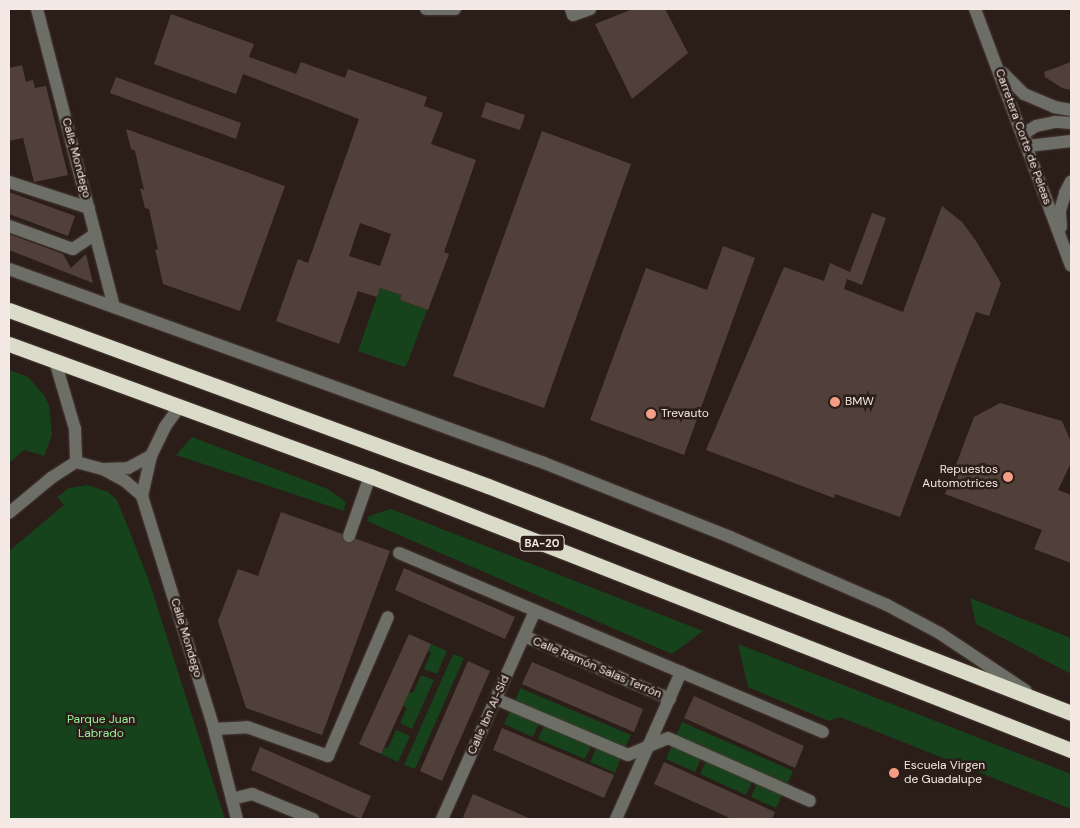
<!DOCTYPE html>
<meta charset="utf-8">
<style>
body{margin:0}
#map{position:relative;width:1080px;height:828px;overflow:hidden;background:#2b1d18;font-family:"DM Sans",sans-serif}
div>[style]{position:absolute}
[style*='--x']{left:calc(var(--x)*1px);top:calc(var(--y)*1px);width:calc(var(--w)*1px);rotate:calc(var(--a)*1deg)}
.green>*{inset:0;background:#16431b}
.building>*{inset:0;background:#51403a}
.roads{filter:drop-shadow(0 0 1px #473a35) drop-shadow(0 0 1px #473a35)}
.minor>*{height:12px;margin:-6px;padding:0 6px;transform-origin:6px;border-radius:6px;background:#6d6e66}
.highway>*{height:15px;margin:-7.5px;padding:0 7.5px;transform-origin:7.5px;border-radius:7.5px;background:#dbdbc9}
.dots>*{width:14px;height:14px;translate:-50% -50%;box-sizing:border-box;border:2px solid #2b1d18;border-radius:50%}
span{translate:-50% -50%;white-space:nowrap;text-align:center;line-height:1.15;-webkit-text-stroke:5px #2b1d18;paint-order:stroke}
.shield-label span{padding:1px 4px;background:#2b1d18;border:1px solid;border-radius:4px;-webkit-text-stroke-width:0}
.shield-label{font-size:11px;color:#f4e9e5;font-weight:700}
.street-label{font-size:12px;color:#f4e9e5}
.poi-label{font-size:12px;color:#f4e9e5}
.left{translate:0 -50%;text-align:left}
.right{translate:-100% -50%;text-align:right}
.park-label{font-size:12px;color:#96f29c}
.frame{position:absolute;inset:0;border:10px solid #f4e9e5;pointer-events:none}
</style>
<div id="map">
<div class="green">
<div style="clip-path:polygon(380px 288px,402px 295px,400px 300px,427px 310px,407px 364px,404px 367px,358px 351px)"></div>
<div style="clip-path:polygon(9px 370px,28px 377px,44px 395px,49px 406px,52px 435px,44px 456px,24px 450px,9px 463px)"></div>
<div style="clip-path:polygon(192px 437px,328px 489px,346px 502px,344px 511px,176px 455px)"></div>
<div style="clip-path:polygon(88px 485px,108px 492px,117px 500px,148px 578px,225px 819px,9px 819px,9px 551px,64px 505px,57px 497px,69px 488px)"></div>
<div style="clip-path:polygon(391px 509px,703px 631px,672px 654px,367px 521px,369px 516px)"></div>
<div style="clip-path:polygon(970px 598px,1071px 638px,1071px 674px,976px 624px)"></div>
<div style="clip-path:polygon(431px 644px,447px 651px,437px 674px,424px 669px,431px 653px,428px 651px)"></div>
<div style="clip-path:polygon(738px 644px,1071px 774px,1071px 809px,840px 717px,829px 721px,748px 687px)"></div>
<div style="clip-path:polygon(453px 654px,464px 658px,415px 769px,404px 765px)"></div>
<div style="clip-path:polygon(421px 675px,434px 680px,412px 729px,400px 723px,407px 708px,403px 706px,409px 692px,413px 693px)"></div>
<div style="clip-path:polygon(520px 688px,631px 735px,624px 750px,514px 703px)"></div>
<div style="clip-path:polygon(511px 709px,540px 721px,533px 737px,504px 724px)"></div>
<div style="clip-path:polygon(682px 722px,793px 771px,786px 787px,675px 738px)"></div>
<div style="clip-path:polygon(545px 724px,592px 744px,585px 759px,538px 739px)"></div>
<div style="clip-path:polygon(396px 730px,410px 736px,398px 762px,381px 754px,385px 747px,388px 748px)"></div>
<div style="clip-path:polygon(673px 743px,702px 756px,695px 772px,666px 759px)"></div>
<div style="clip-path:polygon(597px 746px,621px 757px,615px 773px,590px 762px)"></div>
<div style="clip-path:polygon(707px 759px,753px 780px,746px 795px,700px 774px)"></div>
<div style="clip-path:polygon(758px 781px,783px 793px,776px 808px,751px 797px)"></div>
</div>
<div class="building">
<div style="clip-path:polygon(633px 9px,665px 9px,688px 53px,632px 99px,595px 24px)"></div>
<div style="clip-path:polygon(evenodd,171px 14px,254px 44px,249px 57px,296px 74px,301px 62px,345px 78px,348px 69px,427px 97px,424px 106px,443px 113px,431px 144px,476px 160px,444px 252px,449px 254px,428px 310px,400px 300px,402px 295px,380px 288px,377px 297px,358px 291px,339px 344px,276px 321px,298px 259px,308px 263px,359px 119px,243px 74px,236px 94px,154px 64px,171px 14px,360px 223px,391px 234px,380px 266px,349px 256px,360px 223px)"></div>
<div style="clip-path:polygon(1071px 62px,1071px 90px,1062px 88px,1045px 77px,1044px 72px)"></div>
<div style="clip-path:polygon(22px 65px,26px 82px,33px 80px,35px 88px,46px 86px,68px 175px,34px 182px,23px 138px,9px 141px,9px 68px)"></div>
<div style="clip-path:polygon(116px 77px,241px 123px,236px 139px,110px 93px)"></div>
<div style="clip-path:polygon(486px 102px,525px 115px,520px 130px,481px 117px)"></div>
<div style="clip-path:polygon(126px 129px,285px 186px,240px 311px,163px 284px,155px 249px,158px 250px,149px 209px,145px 208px,140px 188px,144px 190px,135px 151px,131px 149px)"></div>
<div style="clip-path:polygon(542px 131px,631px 164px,544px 408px,453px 376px)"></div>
<div style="clip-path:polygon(9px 192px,75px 216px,68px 236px,9px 214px)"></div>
<div style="clip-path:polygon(942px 206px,962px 222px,976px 241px,1001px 283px,989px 316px,976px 312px,900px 517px,835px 494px,834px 498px,706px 450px,784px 267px,824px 281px,830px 263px,850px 272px,872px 213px,886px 218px,862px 285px,847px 279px,844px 289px,903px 312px)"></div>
<div style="clip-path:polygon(9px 234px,63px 254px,71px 268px,86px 254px,93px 283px,9px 250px)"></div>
<div style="clip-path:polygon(723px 246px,755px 258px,684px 455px,590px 420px,646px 268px,707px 290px)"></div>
<div style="clip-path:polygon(1000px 403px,1062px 421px,1071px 442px,1071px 463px,1058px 490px,1071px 495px,1071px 563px,1034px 549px,1042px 530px,945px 494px,974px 417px)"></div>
<div style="clip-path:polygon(281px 512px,390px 551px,322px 735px,246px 708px,218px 621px,238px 569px,258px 576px)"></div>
<div style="clip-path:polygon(404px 568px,515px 617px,505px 639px,395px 590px)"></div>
<div style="clip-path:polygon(409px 634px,431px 644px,381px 754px,359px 744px)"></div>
<div style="clip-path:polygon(468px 661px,490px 671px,442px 781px,420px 771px)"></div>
<div style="clip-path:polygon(532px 662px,643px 709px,634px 732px,522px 684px)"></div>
<div style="clip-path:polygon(694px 696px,804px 746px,795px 768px,684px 718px)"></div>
<div style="clip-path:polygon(502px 728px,614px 775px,604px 798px,493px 750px)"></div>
<div style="clip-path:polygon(260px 747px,371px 796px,361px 819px,251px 770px)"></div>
<div style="clip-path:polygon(664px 762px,775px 812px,772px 819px,732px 819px,654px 784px)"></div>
<div style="clip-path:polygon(473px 794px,531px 819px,469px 819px,463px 817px)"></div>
</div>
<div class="roads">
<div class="minor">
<div style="--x:37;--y:9;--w:308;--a:75.5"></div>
<div style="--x:426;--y:9;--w:29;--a:0"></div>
<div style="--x:571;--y:9;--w:6;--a:72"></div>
<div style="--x:573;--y:15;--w:18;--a:-19"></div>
<div style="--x:975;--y:9;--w:274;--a:69.5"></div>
<div style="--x:1003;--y:73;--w:30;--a:45"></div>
<div style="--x:1024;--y:94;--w:33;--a:23"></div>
<div style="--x:1054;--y:107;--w:17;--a:10"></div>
<div style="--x:1071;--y:123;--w:16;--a:-176"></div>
<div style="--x:1055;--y:122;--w:19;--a:168"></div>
<div style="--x:1036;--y:126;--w:15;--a:148"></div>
<div style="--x:1023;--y:134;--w:13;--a:67"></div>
<div style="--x:1028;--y:146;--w:43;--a:-6.6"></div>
<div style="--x:9;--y:182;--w:84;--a:18"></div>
<div style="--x:9;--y:226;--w:68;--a:19.8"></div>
<div style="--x:73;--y:249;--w:27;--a:-34"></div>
<div style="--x:1061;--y:227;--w:16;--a:-94"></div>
<div style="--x:1060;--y:211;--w:19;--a:-74"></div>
<div style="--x:1065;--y:193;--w:13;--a:-63"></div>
<div style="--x:9;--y:269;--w:569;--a:19.93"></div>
<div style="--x:544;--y:463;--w:200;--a:21.7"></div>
<div style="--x:730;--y:537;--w:171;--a:23.4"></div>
<div style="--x:887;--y:605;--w:61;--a:28.2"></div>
<div style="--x:941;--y:634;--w:102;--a:33.8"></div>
<div style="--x:55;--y:361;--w:71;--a:73.6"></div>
<div style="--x:75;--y:429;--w:33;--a:88"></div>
<div style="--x:180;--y:406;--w:26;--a:126"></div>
<div style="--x:165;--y:427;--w:32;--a:116"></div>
<div style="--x:151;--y:456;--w:41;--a:102.7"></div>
<div style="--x:142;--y:496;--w:244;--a:72.8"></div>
<div style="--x:214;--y:729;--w:93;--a:75.7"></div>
<div style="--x:103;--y:469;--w:25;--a:-2"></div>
<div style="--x:128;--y:468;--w:26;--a:-28"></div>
<div style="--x:9;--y:513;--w:55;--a:-39.8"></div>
<div style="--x:51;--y:478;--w:30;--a:-33"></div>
<div style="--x:76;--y:462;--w:28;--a:15"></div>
<div style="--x:103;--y:469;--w:25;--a:29"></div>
<div style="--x:125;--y:481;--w:23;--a:41"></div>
<div style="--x:349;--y:536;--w:64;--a:-70.7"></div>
<div style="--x:399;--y:553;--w:460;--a:22.9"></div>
<div style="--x:524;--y:636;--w:159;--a:23.3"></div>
<div style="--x:496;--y:699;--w:143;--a:23"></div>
<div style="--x:628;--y:755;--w:43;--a:-23"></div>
<div style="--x:668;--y:738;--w:155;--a:23.9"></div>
<div style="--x:214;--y:729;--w:33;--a:-3"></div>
<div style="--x:247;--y:727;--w:86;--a:19.7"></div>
<div style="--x:328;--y:756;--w:151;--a:-66.7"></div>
<div style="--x:232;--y:799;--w:21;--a:-14"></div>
<div style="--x:252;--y:794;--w:66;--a:22.3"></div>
<div style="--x:442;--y:819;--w:228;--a:-65.9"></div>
<div style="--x:616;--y:819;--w:161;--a:-66.1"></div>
</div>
<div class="highway">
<div style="--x:9;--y:310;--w:510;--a:20.17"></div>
<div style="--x:488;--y:486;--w:626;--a:21.27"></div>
<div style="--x:9;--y:344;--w:384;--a:20.1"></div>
<div style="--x:370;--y:476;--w:753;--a:21.35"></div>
</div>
</div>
<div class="dots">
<div style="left:835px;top:402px;background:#f49e88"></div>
<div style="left:651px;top:414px;background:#f49e88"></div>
<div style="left:1008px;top:477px;background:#f49e88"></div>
<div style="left:894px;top:773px;background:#f49e88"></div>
</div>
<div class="shield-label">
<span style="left:542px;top:543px">BA-20</span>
</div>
<div class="street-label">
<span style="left:1023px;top:137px;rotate:70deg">Carretera Corte de Peleas</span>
<span style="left:76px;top:158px;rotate:75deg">Calle Mondego</span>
<span style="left:186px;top:638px;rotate:73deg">Calle Mondego</span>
<span style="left:597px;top:668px;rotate:23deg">Calle Ramón Salas Terrón</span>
<span style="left:489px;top:715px;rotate:-66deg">Calle Ibn Al-Sid</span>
</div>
<div class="poi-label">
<span class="left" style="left:845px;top:402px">BMW</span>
<span class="left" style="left:661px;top:414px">Trevauto</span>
<span class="right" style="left:998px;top:477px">Repuestos<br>Automotrices</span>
<span class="left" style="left:904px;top:773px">Escuela Virgen<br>de Guadalupe</span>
</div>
<div class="park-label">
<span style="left:101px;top:727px">Parque Juan<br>Labrado</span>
</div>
<div class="frame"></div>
</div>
